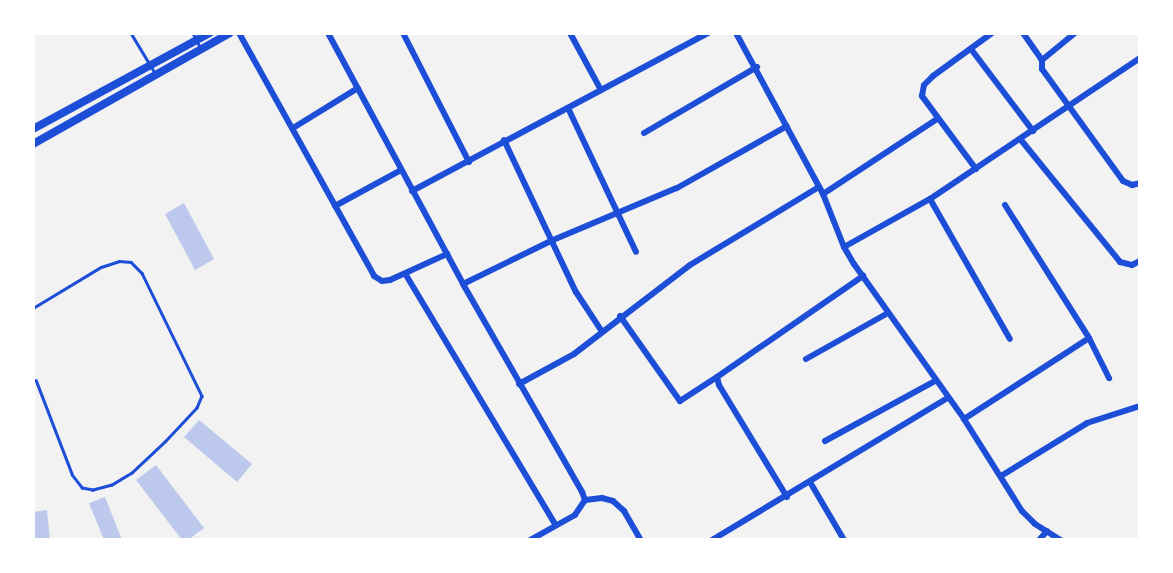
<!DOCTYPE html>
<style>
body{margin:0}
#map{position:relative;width:1173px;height:573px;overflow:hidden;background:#f2f2f2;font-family:Inter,sans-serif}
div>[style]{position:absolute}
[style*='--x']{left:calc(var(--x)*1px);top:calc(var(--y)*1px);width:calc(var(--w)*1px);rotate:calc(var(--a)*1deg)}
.building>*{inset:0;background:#bdc9ec}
.service>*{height:2.5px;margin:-1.25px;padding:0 1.25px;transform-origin:1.25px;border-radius:1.25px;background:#1d4ed8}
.minor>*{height:6px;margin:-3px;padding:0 3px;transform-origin:3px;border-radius:3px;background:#1d4ed8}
.tertiary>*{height:8px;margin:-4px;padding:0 4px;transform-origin:4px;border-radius:4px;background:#1d4ed8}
span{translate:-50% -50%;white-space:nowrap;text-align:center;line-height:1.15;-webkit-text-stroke:7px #fff;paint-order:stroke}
.frame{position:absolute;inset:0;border:35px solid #fff;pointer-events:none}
</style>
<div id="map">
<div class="building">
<div style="clip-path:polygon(184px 203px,214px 259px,195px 270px,165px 214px)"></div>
<div style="clip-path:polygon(199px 420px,252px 464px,237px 482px,184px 437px)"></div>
<div style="clip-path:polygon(156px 465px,204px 528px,188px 540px,182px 540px,136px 480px)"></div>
<div style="clip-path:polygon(105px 497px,122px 540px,104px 540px,89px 503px)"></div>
<div style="clip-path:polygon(47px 510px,50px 540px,33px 540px,33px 512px)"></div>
</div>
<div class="service">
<div style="--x:131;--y:33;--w:47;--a:59"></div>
<div style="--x:193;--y:33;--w:18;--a:63"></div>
<div style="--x:33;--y:308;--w:79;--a:-31.1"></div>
<div style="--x:101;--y:267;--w:19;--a:-18"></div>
<div style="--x:119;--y:261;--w:12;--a:5"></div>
<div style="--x:131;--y:262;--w:16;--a:45"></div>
<div style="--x:142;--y:273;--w:137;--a:64"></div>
<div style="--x:202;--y:396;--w:13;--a:113"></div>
<div style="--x:197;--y:408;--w:45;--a:133.2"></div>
<div style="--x:166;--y:441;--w:47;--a:136.7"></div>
<div style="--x:132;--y:473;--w:23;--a:149"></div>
<div style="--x:112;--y:485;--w:20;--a:165"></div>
<div style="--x:93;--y:490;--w:11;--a:-170"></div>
<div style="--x:82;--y:488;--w:16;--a:-128"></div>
<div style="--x:72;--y:475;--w:101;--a:-111"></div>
</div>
<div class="minor">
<div style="--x:239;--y:33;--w:278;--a:60.9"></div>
<div style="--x:374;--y:276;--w:9;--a:32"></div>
<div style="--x:382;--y:281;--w:8;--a:-7"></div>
<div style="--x:390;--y:280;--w:63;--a:-24.5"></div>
<div style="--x:328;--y:33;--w:285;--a:61.7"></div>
<div style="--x:463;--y:284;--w:240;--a:60.2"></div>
<div style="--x:582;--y:492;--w:9;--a:69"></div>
<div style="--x:585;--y:500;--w:18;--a:124"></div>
<div style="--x:575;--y:515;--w:51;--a:150.9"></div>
<div style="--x:403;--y:33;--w:145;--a:62.9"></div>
<div style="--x:570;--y:33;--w:65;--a:61.5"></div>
<div style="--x:736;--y:33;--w:183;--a:61.6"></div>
<div style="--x:823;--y:194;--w:57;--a:68.4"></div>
<div style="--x:844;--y:247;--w:20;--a:60"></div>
<div style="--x:854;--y:264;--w:190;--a:54.6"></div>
<div style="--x:964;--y:419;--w:109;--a:57.8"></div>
<div style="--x:1022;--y:511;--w:18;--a:45"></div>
<div style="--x:1035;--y:524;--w:31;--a:32"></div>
<div style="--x:1023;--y:33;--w:33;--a:55"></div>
<div style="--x:1075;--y:33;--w:43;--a:140.7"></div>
<div style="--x:1042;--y:60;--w:9;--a:90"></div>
<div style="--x:1042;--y:69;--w:138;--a:54.1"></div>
<div style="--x:1123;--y:181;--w:10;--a:24"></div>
<div style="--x:1132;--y:185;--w:8;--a:-14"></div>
<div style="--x:971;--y:49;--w:103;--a:52.9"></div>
<div style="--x:568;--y:108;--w:159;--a:64.7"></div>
<div style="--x:293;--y:128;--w:76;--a:-31.6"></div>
<div style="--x:644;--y:133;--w:131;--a:-30.3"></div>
<div style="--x:504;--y:140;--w:168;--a:64.7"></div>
<div style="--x:576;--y:292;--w:45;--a:56.7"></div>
<div style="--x:1021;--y:140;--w:157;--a:50.9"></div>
<div style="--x:1120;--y:262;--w:12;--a:14"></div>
<div style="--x:1132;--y:265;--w:9;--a:-27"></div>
<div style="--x:976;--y:169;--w:91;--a:-126.5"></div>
<div style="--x:922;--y:96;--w:11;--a:-80"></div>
<div style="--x:924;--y:85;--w:13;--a:-45"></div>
<div style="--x:933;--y:76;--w:73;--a:-36.1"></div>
<div style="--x:412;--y:191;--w:336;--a:-28.1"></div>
<div style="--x:823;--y:194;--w:136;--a:-33.3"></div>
<div style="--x:930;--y:199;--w:161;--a:60.3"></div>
<div style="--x:1005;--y:205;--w:157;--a:57.7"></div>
<div style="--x:1089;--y:338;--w:45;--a:63.4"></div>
<div style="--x:335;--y:206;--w:75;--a:-28.6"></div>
<div style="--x:844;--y:247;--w:98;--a:-29.2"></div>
<div style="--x:930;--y:199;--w:253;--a:-33.9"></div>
<div style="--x:406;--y:275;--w:290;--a:59.1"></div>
<div style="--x:463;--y:284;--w:100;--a:-26.1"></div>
<div style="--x:553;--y:240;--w:134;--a:-22.8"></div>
<div style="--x:677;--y:188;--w:126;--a:-29.4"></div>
<div style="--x:620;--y:316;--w:104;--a:54.8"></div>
<div style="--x:680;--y:401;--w:44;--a:-33"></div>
<div style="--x:806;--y:359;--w:94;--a:-29.3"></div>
<div style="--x:519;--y:384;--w:63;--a:-28.6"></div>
<div style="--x:574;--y:354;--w:146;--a:-37.5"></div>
<div style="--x:690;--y:265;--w:151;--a:-31.2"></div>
<div style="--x:964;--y:419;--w:149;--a:-32.9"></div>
<div style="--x:825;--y:441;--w:125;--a:-28.6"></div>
<div style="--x:1001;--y:476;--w:101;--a:-31.6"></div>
<div style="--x:1087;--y:423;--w:56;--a:-17.8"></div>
<div style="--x:810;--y:482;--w:67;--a:59.6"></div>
<div style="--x:787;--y:497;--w:131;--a:-121.3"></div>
<div style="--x:719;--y:385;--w:8;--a:-104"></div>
<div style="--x:717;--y:377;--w:178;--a:-34.7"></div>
<div style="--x:585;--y:500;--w:17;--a:-7"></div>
<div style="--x:602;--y:498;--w:11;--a:15"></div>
<div style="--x:613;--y:501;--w:15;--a:42"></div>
<div style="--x:624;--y:511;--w:34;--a:60"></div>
<div style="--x:712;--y:540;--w:275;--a:-31.1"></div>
<div style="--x:1039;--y:540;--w:12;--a:-48"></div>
</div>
<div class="tertiary">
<div style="--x:33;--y:129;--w:201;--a:-28.5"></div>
<div style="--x:33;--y:144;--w:226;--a:-29.4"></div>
</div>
<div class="frame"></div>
</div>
